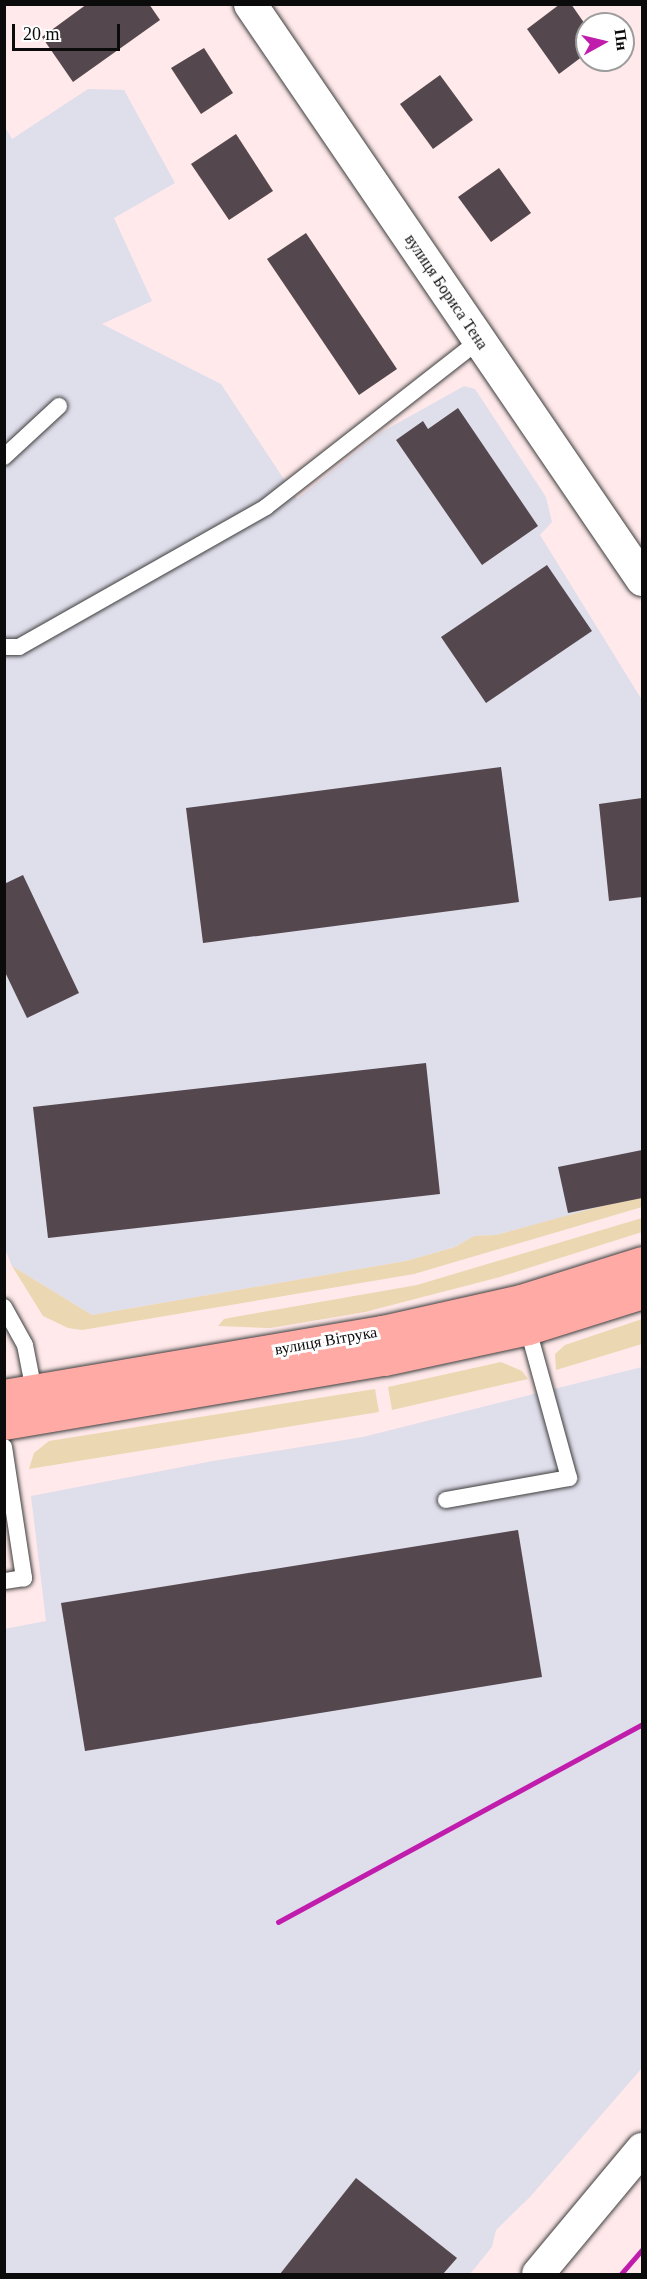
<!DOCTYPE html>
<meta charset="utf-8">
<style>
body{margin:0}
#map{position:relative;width:647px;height:2279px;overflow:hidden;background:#ffe9ea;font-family:Georgia,serif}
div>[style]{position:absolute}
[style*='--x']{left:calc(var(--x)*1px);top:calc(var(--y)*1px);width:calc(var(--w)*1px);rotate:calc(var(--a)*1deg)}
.industrial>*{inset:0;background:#dfdeeb}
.green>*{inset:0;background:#ebd7b2}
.building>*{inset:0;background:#54474d}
.roads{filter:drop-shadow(0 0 2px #3e3e3e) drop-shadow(0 0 2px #3e3e3e)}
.service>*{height:16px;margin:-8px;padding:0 8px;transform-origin:8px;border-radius:8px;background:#fff}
.minor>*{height:32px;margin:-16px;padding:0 16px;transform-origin:16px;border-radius:16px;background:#fff}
.tertiary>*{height:33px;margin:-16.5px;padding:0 16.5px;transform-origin:16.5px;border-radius:16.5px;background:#fff}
.secondary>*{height:33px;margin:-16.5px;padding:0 16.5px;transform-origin:16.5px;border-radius:16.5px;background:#ffaaa4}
.rail>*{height:4.5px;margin:-2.25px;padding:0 2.25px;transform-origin:2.25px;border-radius:2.25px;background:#c11dac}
span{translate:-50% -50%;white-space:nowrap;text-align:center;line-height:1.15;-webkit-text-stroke:6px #fff;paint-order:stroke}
.street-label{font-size:16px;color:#0b0b0b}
.frame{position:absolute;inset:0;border:6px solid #0b0b0b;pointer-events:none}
.north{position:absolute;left:575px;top:12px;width:60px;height:60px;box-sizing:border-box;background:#fff;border:2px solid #9d9d9d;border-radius:50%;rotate:82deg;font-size:16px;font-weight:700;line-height:24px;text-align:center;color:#0b0b0b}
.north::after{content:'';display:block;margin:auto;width:21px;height:27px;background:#c11dac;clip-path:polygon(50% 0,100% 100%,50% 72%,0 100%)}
.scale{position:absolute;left:12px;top:24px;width:108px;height:27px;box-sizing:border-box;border:3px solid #0b0b0b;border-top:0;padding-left:8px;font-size:18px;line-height:21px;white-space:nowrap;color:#0b0b0b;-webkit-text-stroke:4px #fff;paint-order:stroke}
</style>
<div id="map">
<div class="industrial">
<div style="clip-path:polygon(88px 89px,124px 90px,175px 183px,114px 218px,152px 301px,102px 324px,221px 384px,297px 499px,380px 433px,464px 386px,475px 389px,546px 497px,552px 522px,540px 535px,642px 700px,642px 1196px,496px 1235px,474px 1236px,455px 1247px,406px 1261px,92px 1315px,12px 1266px,5px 1249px,5px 127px,12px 139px)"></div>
<div style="clip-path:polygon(642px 1367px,642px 2068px,530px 2197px,496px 2230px,492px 2247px,470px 2274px,5px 2274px,4px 1629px,46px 1621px,31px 1496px,213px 1461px,363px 1437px)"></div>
</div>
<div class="green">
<div style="clip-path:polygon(642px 1195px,642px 1207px,414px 1274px,82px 1330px,68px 1328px,43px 1316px,12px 1266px,92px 1315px,406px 1261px,455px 1247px,474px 1236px,496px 1235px)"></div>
<div style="clip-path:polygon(642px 1218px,642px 1232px,500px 1277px,365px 1312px,270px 1328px,218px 1326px,224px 1319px,234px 1317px,417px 1285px)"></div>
<div style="clip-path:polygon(642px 1319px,642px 1344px,556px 1370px,555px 1354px,565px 1345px)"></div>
<div style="clip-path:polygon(501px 1362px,522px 1371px,528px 1379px,392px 1410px,388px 1387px)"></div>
<div style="clip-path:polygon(375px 1389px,379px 1412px,29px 1469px,34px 1453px,49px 1441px)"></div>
</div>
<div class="building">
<div style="clip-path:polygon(87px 4px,149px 4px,160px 20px,73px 82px,42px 37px)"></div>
<div style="clip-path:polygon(560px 4px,571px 4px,587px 27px,587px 53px,559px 74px,527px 29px)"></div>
<div style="clip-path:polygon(204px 48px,233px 93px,201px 114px,171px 68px)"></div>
<div style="clip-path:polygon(440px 75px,473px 120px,433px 149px,400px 104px)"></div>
<div style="clip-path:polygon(236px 134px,273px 191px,229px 220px,191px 164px)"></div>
<div style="clip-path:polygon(499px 168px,531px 213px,491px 242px,458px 197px)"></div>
<div style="clip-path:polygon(306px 233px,397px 369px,359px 395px,267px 259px)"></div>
<div style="clip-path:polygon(458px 408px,538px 526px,482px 565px,396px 440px,423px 421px,428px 429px)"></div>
<div style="clip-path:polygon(547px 565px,592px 631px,486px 703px,441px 637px)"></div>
<div style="clip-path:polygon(501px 767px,519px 902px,203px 943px,186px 808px)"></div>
<div style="clip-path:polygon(642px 798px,642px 897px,609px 901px,599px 804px)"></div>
<div style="clip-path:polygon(23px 875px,79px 993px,27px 1018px,4px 970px,4px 884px)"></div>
<div style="clip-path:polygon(426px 1063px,440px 1194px,48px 1238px,33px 1107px)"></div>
<div style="clip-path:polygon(642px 1150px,642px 1198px,568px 1213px,558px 1167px)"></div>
<div style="clip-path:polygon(518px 1530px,542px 1677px,85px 1751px,61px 1603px)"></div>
<div style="clip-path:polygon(356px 2178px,457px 2258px,443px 2274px,280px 2274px)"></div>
</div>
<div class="roads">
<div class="service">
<div style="--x:4;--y:457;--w:75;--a:-42.8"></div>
<div style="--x:4;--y:647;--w:15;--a:0"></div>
<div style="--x:19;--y:647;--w:284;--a:-29.5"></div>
<div style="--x:266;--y:507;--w:271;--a:-38"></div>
<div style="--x:4;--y:1307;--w:43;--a:61.1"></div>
<div style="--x:25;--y:1345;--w:52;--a:78.9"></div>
<div style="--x:4;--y:1447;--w:133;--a:81.3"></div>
<div style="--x:24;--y:1578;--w:20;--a:171"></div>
<div style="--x:446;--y:1500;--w:125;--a:-10.1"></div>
<div style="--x:569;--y:1478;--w:162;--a:-105.4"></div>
</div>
<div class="minor">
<div style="--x:538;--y:2274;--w:163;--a:-50.2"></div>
</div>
<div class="tertiary">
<div style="--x:250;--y:4;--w:696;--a:55.72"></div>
</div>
<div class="secondary">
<div style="--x:4;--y:1396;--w:383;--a:-9.6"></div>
<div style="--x:382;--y:1332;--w:142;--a:-12.6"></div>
<div style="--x:521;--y:1301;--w:127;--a:-17.4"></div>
<div style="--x:4;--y:1423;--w:385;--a:-9.6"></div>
<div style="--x:384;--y:1359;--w:147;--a:-12.1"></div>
<div style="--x:528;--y:1328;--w:120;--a:-17.5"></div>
</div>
</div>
<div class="rail">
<div style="--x:278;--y:1922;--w:414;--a:-28.5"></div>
<div style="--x:621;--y:2274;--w:32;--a:-49"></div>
</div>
<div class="street-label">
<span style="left:446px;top:292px;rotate:56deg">вулиця Бориса Тена</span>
<span style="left:326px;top:1341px;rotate:-10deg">вулиця Вітрука</span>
</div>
<div class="frame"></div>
<div class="north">Пн</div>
<div class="scale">20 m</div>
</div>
